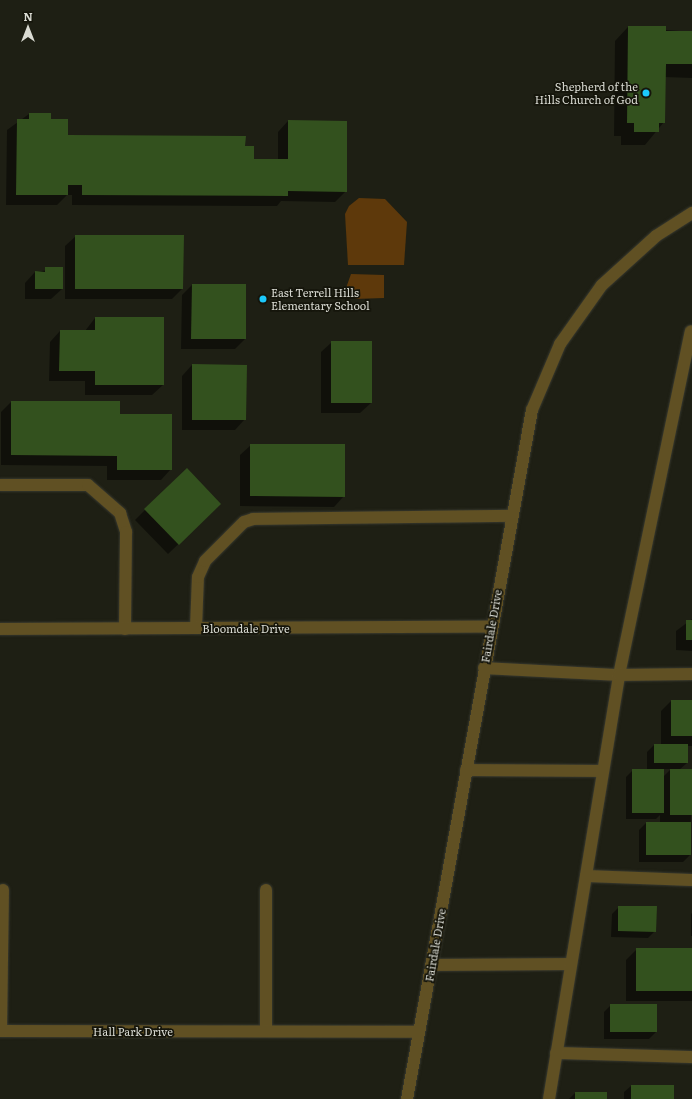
<!DOCTYPE html>
<style>
body{margin:0}
#map{position:relative;width:692px;height:1099px;overflow:hidden;background:#1e1f14;font-family:Literata,serif}
div>[style]{position:absolute}
[style*='--x']{left:calc(var(--x)*1px);top:calc(var(--y)*1px);width:calc(var(--w)*1px);rotate:calc(var(--a)*1deg)}
.green>*{inset:0;background:#5e390b}
.shadow>*{inset:0;background:#0007}
.building>*{inset:0;background:#33511e}
.roads{filter:drop-shadow(0 0 1px #38392f) drop-shadow(0 0 1px #38392f)}
.minor>*{height:12px;margin:-6px;padding:0 6px;transform-origin:6px;border-radius:6px;background:#605023}
.dots>*{width:11px;height:11px;translate:-50% -50%;box-sizing:border-box;border:2px solid #15150b;border-radius:50%}
span{translate:-50% -50%;white-space:nowrap;text-align:center;line-height:1.15;-webkit-text-stroke:3.5px #15150b;paint-order:stroke}
.poi-label{font-size:11px;color:#dadbd3}
.right{translate:-100% -50%;text-align:right}
.left{translate:0 -50%;text-align:left}
.street-label{font-size:11px;color:#dadbd3}
.north{position:absolute;left:8px;top:8px;width:40px;height:40px;-webkit-text-stroke:3px #15150b;paint-order:stroke;rotate:0deg;font-size:11px;font-weight:700;line-height:16px;text-align:center;color:#dadbd3}
.north::after{content:'';display:block;margin:auto;width:14px;height:18px;background:#dadbd3;clip-path:polygon(50% 0,100% 100%,50% 72%,0 100%)}
</style>
<div id="map">
<div class="green">
<div style="clip-path:polygon(359px 198px,385px 199px,407px 222px,404px 265px,348px 265px,345px 214px,349px 206px)"></div>
<div style="clip-path:polygon(351px 274px,384px 275px,384px 298px,354px 299px,346px 288px)"></div>
</div>
<div class="shadow">
<div style="clip-path:polygon(628px 27px,692px 32px,692px 78px,664px 77px,664px 122px,645px 145px,621px 145px,621px 136px,614px 136px,615px 41px)"></div>
<div style="clip-path:polygon(29px 114px,50px 120px,67px 136px,244px 147px,253px 160px,278px 160px,278px 132px,288px 121px,346px 191px,335px 202px,281px 201px,277px 206px,72px 205px,72px 195px,67px 195px,57px 205px,6px 205px,7px 130px)"></div>
<div style="clip-path:polygon(76px 236px,182px 289px,172px 299px,65px 299px,65px 246px)"></div>
<div style="clip-path:polygon(62px 268px,62px 289px,51px 299px,25px 299px,25px 283px,35px 272px)"></div>
<div style="clip-path:polygon(192px 285px,245px 339px,235px 349px,181px 349px,182px 295px)"></div>
<div style="clip-path:polygon(95px 318px,163px 385px,152px 395px,85px 395px,85px 381px,49px 381px,50px 342px,60px 331px,85px 331px)"></div>
<div style="clip-path:polygon(332px 342px,371px 403px,360px 413px,321px 413px,321px 352px)"></div>
<div style="clip-path:polygon(192px 365px,245px 419px,235px 430px,182px 430px,182px 376px)"></div>
<div style="clip-path:polygon(11px 402px,119px 415px,171px 469px,161px 480px,107px 480px,107px 466px,1px 465px,1px 412px)"></div>
<div style="clip-path:polygon(251px 445px,344px 496px,334px 507px,240px 506px,240px 455px)"></div>
<div style="clip-path:polygon(145px 510px,210px 514px,168px 554px,135px 520px)"></div>
<div style="clip-path:polygon(692px 619px,692px 651px,676px 650px,676px 631px)"></div>
<div style="clip-path:polygon(evenodd,671px 701px,692px 701px,692px 746px,687px 746px,687px 763px,679px 770px,692px 770px,690px 855px,683px 862px,639px 862px,639px 830px,646px 823px,660px 823px,660px 815px,656px 819px,626px 819px,626px 777px,633px 770px,647px 770px,647px 752px,654px 745px,661px 745px,661px 711px,671px 701px,663px 769px,671px 769px,663px 777px,663px 769px)"></div>
<div style="clip-path:polygon(619px 907px,655px 931px,648px 938px,611px 937px,612px 914px)"></div>
<div style="clip-path:polygon(692px 913px,692px 936px,691px 936px,691px 914px)"></div>
<div style="clip-path:polygon(637px 949px,692px 949px,692px 1001px,626px 1001px,626px 960px)"></div>
<div style="clip-path:polygon(611px 1005px,656px 1005px,656px 1032px,649px 1039px,604px 1039px,604px 1012px)"></div>
<div style="clip-path:polygon(631px 1086px,672px 1099px,624px 1099px,624px 1092px)"></div>
<div style="clip-path:polygon(575px 1093px,606px 1099px,569px 1099px)"></div>
</div>
<div class="building">
<div style="clip-path:polygon(628px 26px,666px 26px,666px 31px,692px 31px,692px 64px,666px 64px,665px 123px,659px 123px,659px 132px,634px 132px,634px 123px,627px 123px)"></div>
<div style="clip-path:polygon(29px 113px,51px 113px,51px 119px,68px 119px,68px 135px,246px 136px,245px 146px,254px 146px,254px 159px,288px 159px,288px 120px,347px 121px,347px 192px,288px 191px,288px 196px,82px 195px,82px 185px,68px 185px,68px 195px,16px 195px,17px 119px,29px 119px)"></div>
<div style="clip-path:polygon(75px 235px,184px 235px,183px 289px,75px 289px)"></div>
<div style="clip-path:polygon(45px 267px,63px 267px,63px 289px,35px 289px,35px 271px,45px 272px)"></div>
<div style="clip-path:polygon(192px 284px,246px 284px,246px 339px,191px 339px)"></div>
<div style="clip-path:polygon(95px 317px,164px 317px,164px 385px,95px 385px,95px 371px,59px 371px,60px 330px,95px 330px)"></div>
<div style="clip-path:polygon(331px 341px,372px 341px,372px 403px,331px 403px)"></div>
<div style="clip-path:polygon(192px 364px,247px 365px,246px 420px,192px 420px)"></div>
<div style="clip-path:polygon(11px 401px,120px 401px,120px 414px,172px 414px,172px 470px,117px 470px,117px 456px,11px 455px)"></div>
<div style="clip-path:polygon(250px 444px,345px 444px,345px 497px,250px 496px)"></div>
<div style="clip-path:polygon(187px 468px,221px 504px,179px 545px,144px 509px)"></div>
<div style="clip-path:polygon(686px 620px,692px 620px,692px 640px,686px 640px)"></div>
<div style="clip-path:polygon(671px 700px,692px 700px,692px 736px,671px 736px)"></div>
<div style="clip-path:polygon(654px 744px,688px 744px,688px 763px,654px 763px)"></div>
<div style="clip-path:polygon(632px 769px,664px 769px,664px 813px,632px 813px)"></div>
<div style="clip-path:polygon(670px 769px,692px 769px,692px 815px,670px 815px)"></div>
<div style="clip-path:polygon(646px 822px,691px 822px,691px 855px,646px 855px)"></div>
<div style="clip-path:polygon(618px 906px,657px 906px,656px 932px,618px 931px)"></div>
<div style="clip-path:polygon(636px 948px,692px 948px,692px 991px,636px 991px)"></div>
<div style="clip-path:polygon(610px 1004px,657px 1004px,657px 1032px,610px 1032px)"></div>
<div style="clip-path:polygon(631px 1085px,674px 1085px,674px 1099px,631px 1099px)"></div>
<div style="clip-path:polygon(575px 1092px,607px 1092px,607px 1099px,575px 1099px)"></div>
</div>
<div class="roads">
<div class="minor">
<div style="--x:0;--y:485;--w:88;--a:0"></div>
<div style="--x:88;--y:485;--w:43;--a:41.2"></div>
<div style="--x:120;--y:513;--w:20;--a:72"></div>
<div style="--x:126;--y:532;--w:97;--a:90.6"></div>
<div style="--x:196;--y:628;--w:51;--a:-87.8"></div>
<div style="--x:198;--y:577;--w:17;--a:-66"></div>
<div style="--x:205;--y:561;--w:55;--a:-45"></div>
<div style="--x:244;--y:522;--w:9;--a:-18"></div>
<div style="--x:253;--y:519;--w:257;--a:-0.7"></div>
<div style="--x:0;--y:629;--w:492;--a:-0.3"></div>
<div style="--x:484;--y:668;--w:135;--a:3"></div>
<div style="--x:619;--y:675;--w:351;--a:-78.2"></div>
<div style="--x:466;--y:770;--w:137;--a:0.4"></div>
<div style="--x:586;--y:876;--w:106;--a:2.2"></div>
<div style="--x:266;--y:890;--w:141;--a:90"></div>
<div style="--x:431;--y:965;--w:140;--a:-0.4"></div>
<div style="--x:0;--y:1031;--w:419;--a:0.1"></div>
<div style="--x:1;--y:1031;--w:141;--a:-89.2"></div>
<div style="--x:556;--y:1053;--w:136;--a:1.7"></div>
<div style="--x:407;--y:1099;--w:700;--a:-79.72"></div>
<div style="--x:532;--y:410;--w:72;--a:-67"></div>
<div style="--x:560;--y:344;--w:72;--a:-54.6"></div>
<div style="--x:602;--y:285;--w:73;--a:-42.2"></div>
<div style="--x:656;--y:236;--w:43;--a:-32.6"></div>
<div style="--x:549;--y:1099;--w:430;--a:-80.6"></div>
<div style="--x:619;--y:675;--w:73;--a:-0.8"></div>
</div>
</div>
<div class="dots">
<div style="left:646px;top:93px;background:#1cc9fc"></div>
<div style="left:263px;top:299px;background:#1cc9fc"></div>
</div>
<div class="poi-label">
<span class="right" style="left:638px;top:93px">Shepherd of the<br>Hills Church of God</span>
<span class="left" style="left:271px;top:299px">East Terrell Hills<br>Elementary School</span>
</div>
<div class="street-label">
<span style="left:491px;top:626px;rotate:-80deg">Fairdale Drive</span>
<span style="left:246px;top:628px">Bloomdale Drive</span>
<span style="left:435px;top:945px;rotate:-80deg">Fairdale Drive</span>
<span style="left:133px;top:1031px">Hall Park Drive</span>
</div>
<div class="north">N</div>
</div>
